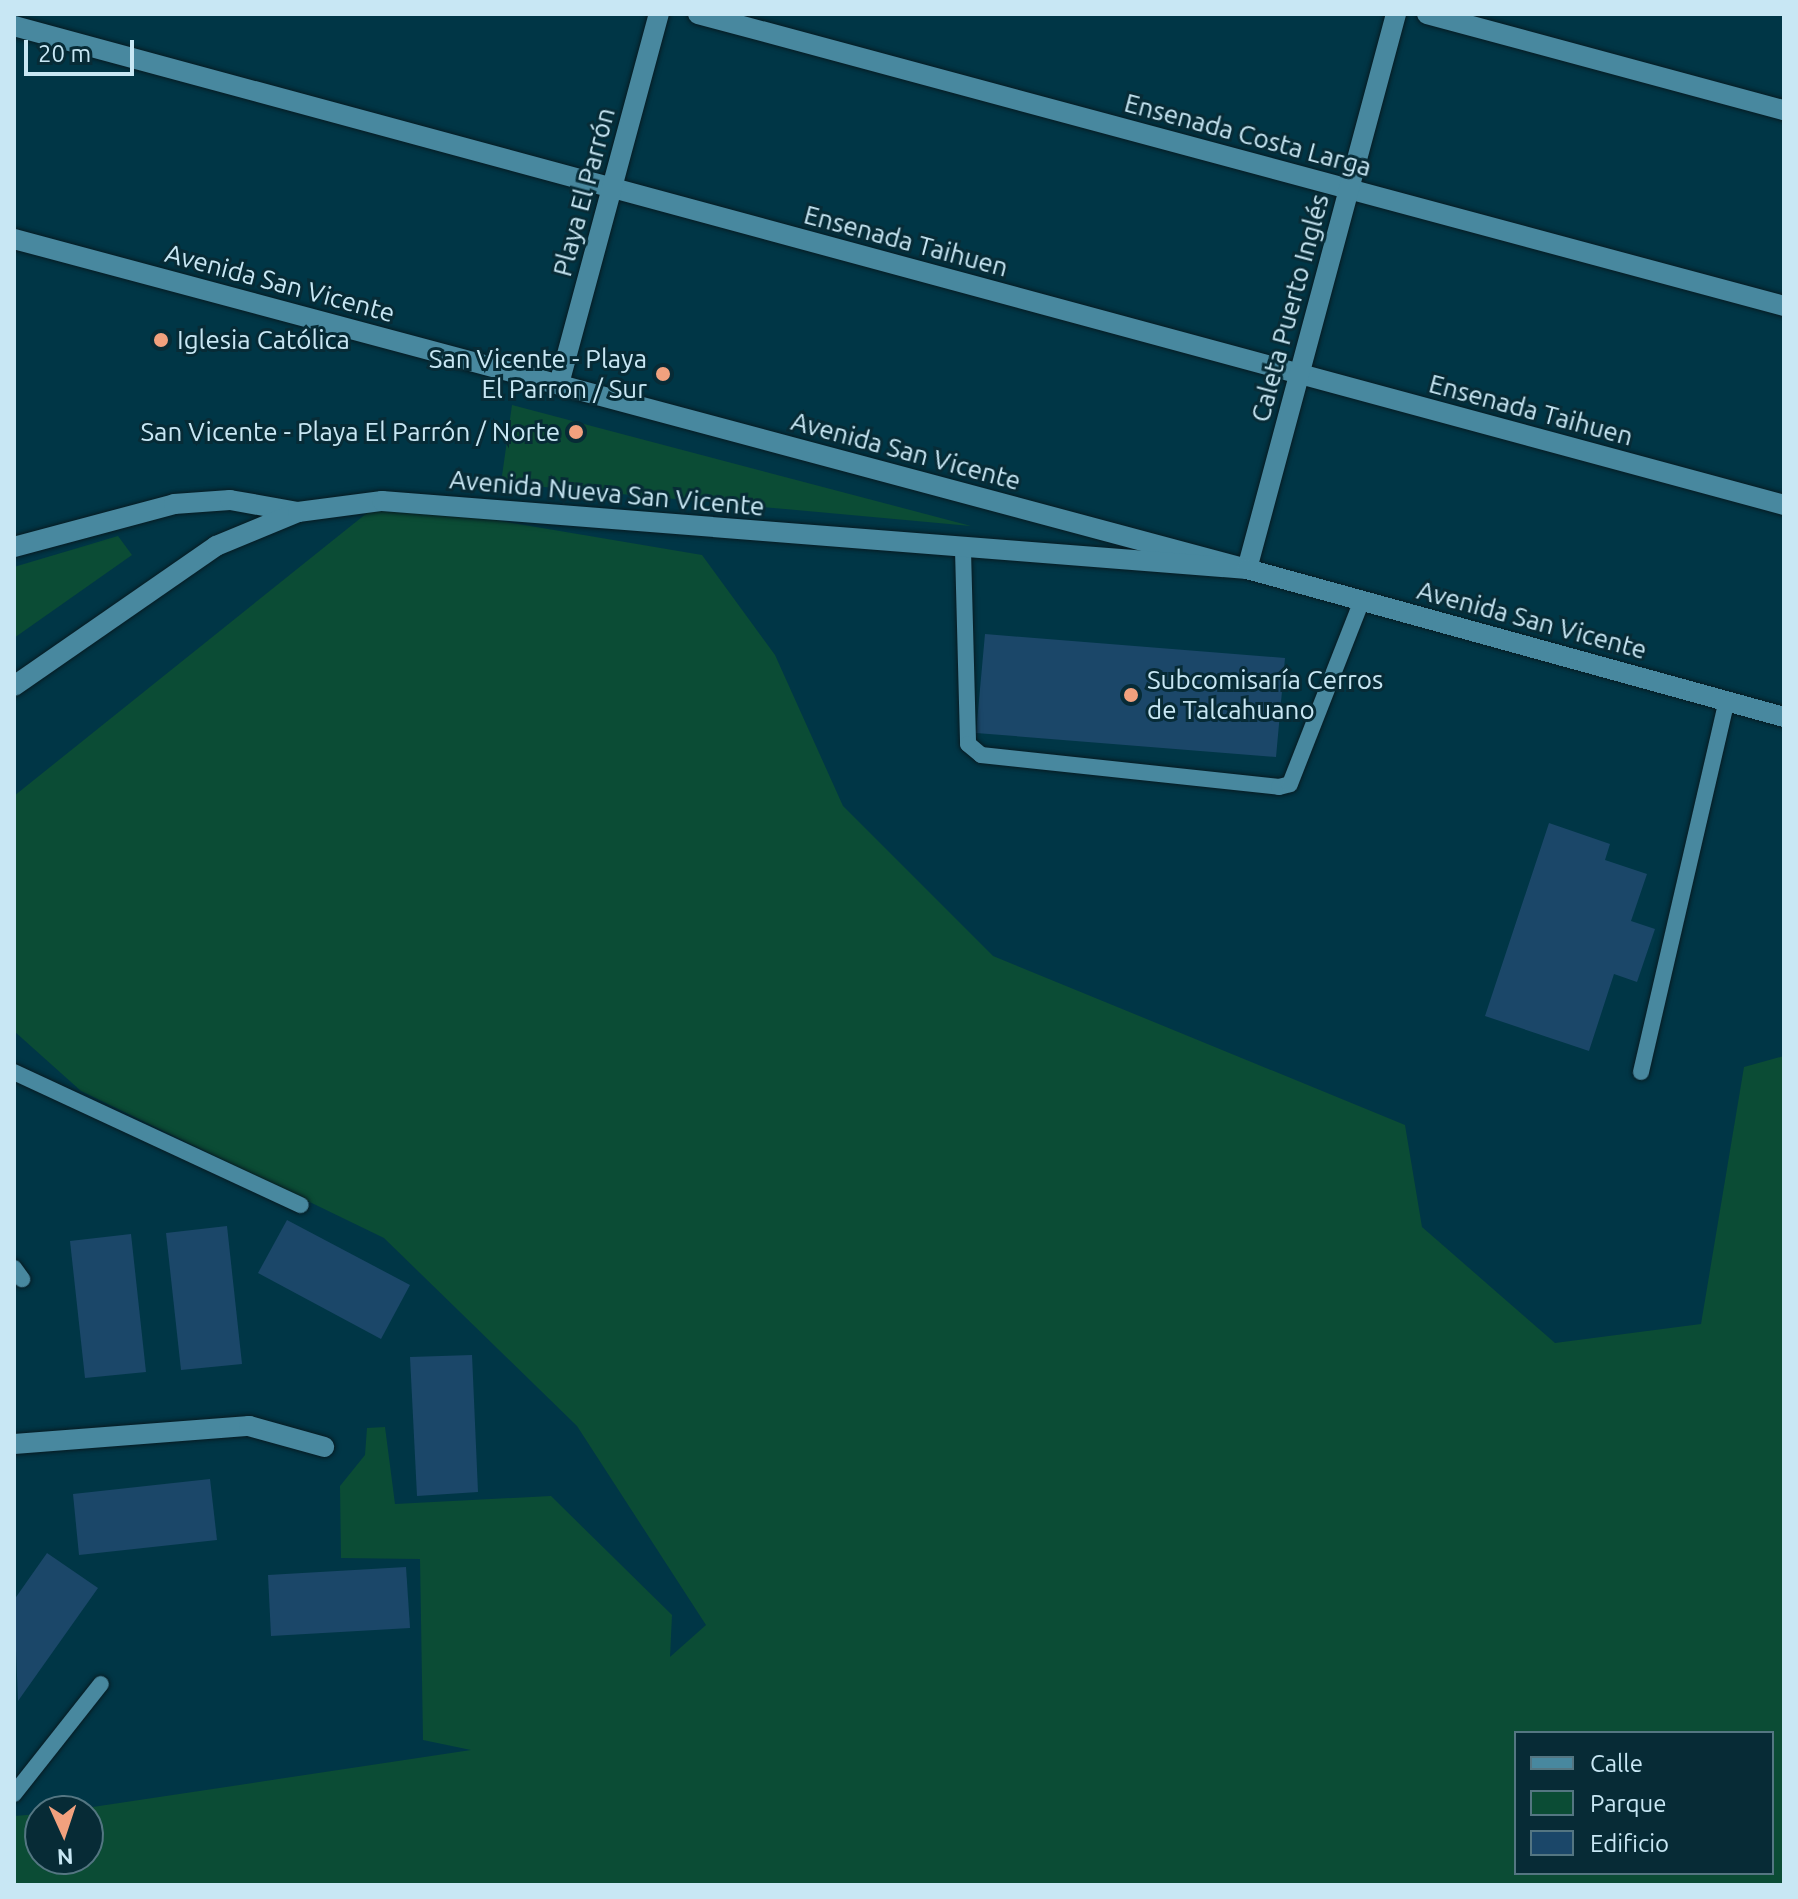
<!DOCTYPE html>
<meta charset="utf-8">
<style>
body{margin:0}
#map{position:relative;width:1798px;height:1899px;overflow:hidden;background:#003646;font-family:Ubuntu,sans-serif}
div>[style]{position:absolute}
[style*='--x']{left:calc(var(--x)*1px);top:calc(var(--y)*1px);width:calc(var(--w)*1px);rotate:calc(var(--a)*1deg)}
.green>*{inset:0;background:#0b4c35}
.building>*{inset:0;background:#1b4769}
.roads{filter:drop-shadow(0 0 2px #071b22) drop-shadow(0 0 2px #071b22)}
.lane>*{height:16px;margin:-8px;padding:0 8px;transform-origin:8px;border-radius:8px;background:#48889f}
.street>*{height:20px;margin:-10px;padding:0 10px;transform-origin:10px;border-radius:10px;background:#48889f}
.secondary>*{height:20px;margin:-10px;padding:0 10px;transform-origin:10px;border-radius:10px;background:#48889f}
.dots>*{width:22px;height:22px;translate:-50% -50%;box-sizing:border-box;border:4px solid #072b36;border-radius:50%}
span{translate:-50% -50%;white-space:nowrap;text-align:center;line-height:1.15;-webkit-text-stroke:6px #072b36;paint-order:stroke}
.street-label{font-size:26px;color:#c8e7f4}
.poi-label{font-size:26px;color:#c8e7f4}
.left{translate:0 -50%;text-align:left}
.right{translate:-100% -50%;text-align:right}
.frame{position:absolute;inset:0;border:16px solid #c8e7f4;pointer-events:none}
.legend{position:absolute;left:1514px;top:1731px;width:260px;height:144px;box-sizing:border-box;background:#072b36;border:2px solid #547682;margin:0;padding:10px 14px;list-style:none;font-size:24px;color:#c8e7f4}
.legend li{display:flex;align-items:center;gap:16px;height:40px}
.legend b{width:40px;border:2px solid #547682}
.north{position:absolute;left:24px;top:1795px;width:80px;height:80px;box-sizing:border-box;background:#072b36;border:2px solid #547682;border-radius:50%;rotate:177deg;font-size:22px;font-weight:700;line-height:32px;text-align:center;color:#c8e7f4}
.north::after{content:'';display:block;margin:auto;width:28px;height:36px;background:#f2a17e;clip-path:polygon(50% 0,100% 100%,50% 72%,0 100%)}
.scale{position:absolute;left:24px;top:40px;width:110px;height:36px;box-sizing:border-box;border:4px solid #c8e7f4;border-top:0;padding-left:10px;font-size:24px;line-height:28px;white-space:nowrap;color:#c8e7f4;-webkit-text-stroke:6px #072b36;paint-order:stroke}
</style>
<div id="map">
<div class="green">
<div style="clip-path:polygon(512px 405px,971px 526px,501px 483px)"></div>
<div style="clip-path:polygon(evenodd,382px 501px,702px 555px,775px 655px,843px 806px,993px 956px,1405px 1125px,1422px 1227px,1555px 1343px,1701px 1324px,1744px 1067px,1784px 1056px,1784px 1885px,14px 1885px,14px 1816px,40px 1814px,40px 1859px,88px 1859px,88px 1811px,66px 1811px,471px 1750px,423px 1740px,420px 1559px,341px 1558px,340px 1486px,365px 1455px,367px 1428px,385px 1427px,395px 1504px,551px 1496px,672px 1615px,670px 1657px,706px 1625px,577px 1426px,384px 1238px,81px 1091px,14px 1031px,14px 796px,382px 501px,1516px 1733px,1772px 1733px,1772px 1873px,1516px 1873px,1516px 1733px)"></div>
<div style="clip-path:polygon(118px 536px,132px 555px,14px 638px,14px 567px)"></div>
</div>
<div class="building">
<div style="clip-path:polygon(985px 634px,1285px 658px,1276px 757px,976px 733px)"></div>
<div style="clip-path:polygon(1549px 823px,1610px 844px,1605px 860px,1647px 874px,1631px 921px,1655px 929px,1637px 982px,1614px 974px,1589px 1051px,1485px 1016px)"></div>
<div style="clip-path:polygon(287px 1220px,410px 1285px,381px 1339px,258px 1273px)"></div>
<div style="clip-path:polygon(227px 1226px,242px 1364px,181px 1370px,166px 1233px)"></div>
<div style="clip-path:polygon(131px 1234px,146px 1372px,85px 1378px,70px 1241px)"></div>
<div style="clip-path:polygon(472px 1355px,478px 1492px,417px 1496px,410px 1357px)"></div>
<div style="clip-path:polygon(210px 1479px,217px 1540px,79px 1555px,73px 1494px)"></div>
<div style="clip-path:polygon(47px 1553px,98px 1588px,18px 1701px,14px 1600px)"></div>
<div style="clip-path:polygon(406px 1567px,410px 1628px,271px 1636px,268px 1575px)"></div>
</div>
<div class="roads">
<div class="lane">
<div style="--x:963;--y:550;--w:194;--a:88.5"></div>
<div style="--x:968;--y:744;--w:17;--a:40"></div>
<div style="--x:981;--y:755;--w:300;--a:6.1"></div>
<div style="--x:1279;--y:787;--w:11;--a:-15"></div>
<div style="--x:1290;--y:784;--w:198;--a:-68.6"></div>
<div style="--x:14;--y:1072;--w:316;--a:24.9"></div>
<div style="--x:1641;--y:1072;--w:382;--a:-77"></div>
<div style="--x:14;--y:1268;--w:14;--a:54"></div>
<div style="--x:14;--y:1794;--w:140;--a:-51.7"></div>
</div>
<div class="street">
<div style="--x:698;--y:14;--w:1125;--a:15.05"></div>
<div style="--x:1427;--y:14;--w:370;--a:15.1"></div>
<div style="--x:14;--y:26;--w:1834;--a:15.14"></div>
<div style="--x:14;--y:239;--w:1276;--a:14.98"></div>
<div style="--x:1247;--y:569;--w:575;--a:-74.97"></div>
<div style="--x:559;--y:384;--w:383;--a:-74.9"></div>
<div style="--x:14;--y:547;--w:166;--a:-15"></div>
<div style="--x:174;--y:504;--w:56;--a:-4.1"></div>
<div style="--x:230;--y:500;--w:69;--a:10"></div>
<div style="--x:14;--y:1444;--w:236;--a:-4.4"></div>
<div style="--x:249;--y:1426;--w:78;--a:15.6"></div>
</div>
<div class="secondary">
<div style="--x:14;--y:686;--w:246;--a:-34.7"></div>
<div style="--x:216;--y:546;--w:89;--a:-22.5"></div>
<div style="--x:298;--y:512;--w:85;--a:-7.5"></div>
<div style="--x:382;--y:501;--w:868;--a:4.49"></div>
<div style="--x:1247;--y:569;--w:557;--a:15.41"></div>
</div>
</div>
<div class="dots">
<div style="left:161px;top:340px;background:#f2a17e"></div>
<div style="left:663px;top:374px;background:#f2a17e"></div>
<div style="left:576px;top:432px;background:#f2a17e"></div>
<div style="left:1131px;top:695px;background:#f2a17e"></div>
</div>
<div class="street-label">
<span style="left:1248px;top:135px;rotate:15deg">Ensenada Costa Larga</span>
<span style="left:584px;top:192px;rotate:-75deg">Playa El Parrón</span>
<span style="left:906px;top:241px;rotate:15deg">Ensenada Taihuen</span>
<span style="left:280px;top:283px;rotate:15deg">Avenida San Vicente</span>
<span style="left:1290px;top:308px;rotate:-75deg">Caleta Puerto Inglés</span>
<span style="left:1531px;top:410px;rotate:15deg">Ensenada Taihuen</span>
<span style="left:906px;top:451px;rotate:15deg">Avenida San Vicente</span>
<span style="left:607px;top:493px;rotate:5deg">Avenida Nueva San Vicente</span>
<span style="left:1532px;top:620px;rotate:15deg">Avenida San Vicente</span>
</div>
<div class="poi-label">
<span class="left" style="left:177px;top:340px">Iglesia Católica</span>
<span class="right" style="left:647px;top:374px">San Vicente - Playa<br>El Parron / Sur</span>
<span class="right" style="left:560px;top:432px">San Vicente - Playa El Parrón / Norte</span>
<span class="left" style="left:1147px;top:695px">Subcomisaría Cerros<br>de Talcahuano</span>
</div>
<div class="frame"></div>
<ul class="legend">
<li><b style="height:10px;background:#48889f"></b>Calle</li>
<li><b style="height:22px;background:#0b4c35"></b>Parque</li>
<li><b style="height:22px;background:#1b4769"></b>Edificio</li>
</ul>
<div class="north">N</div>
<div class="scale">20 m</div>
</div>
